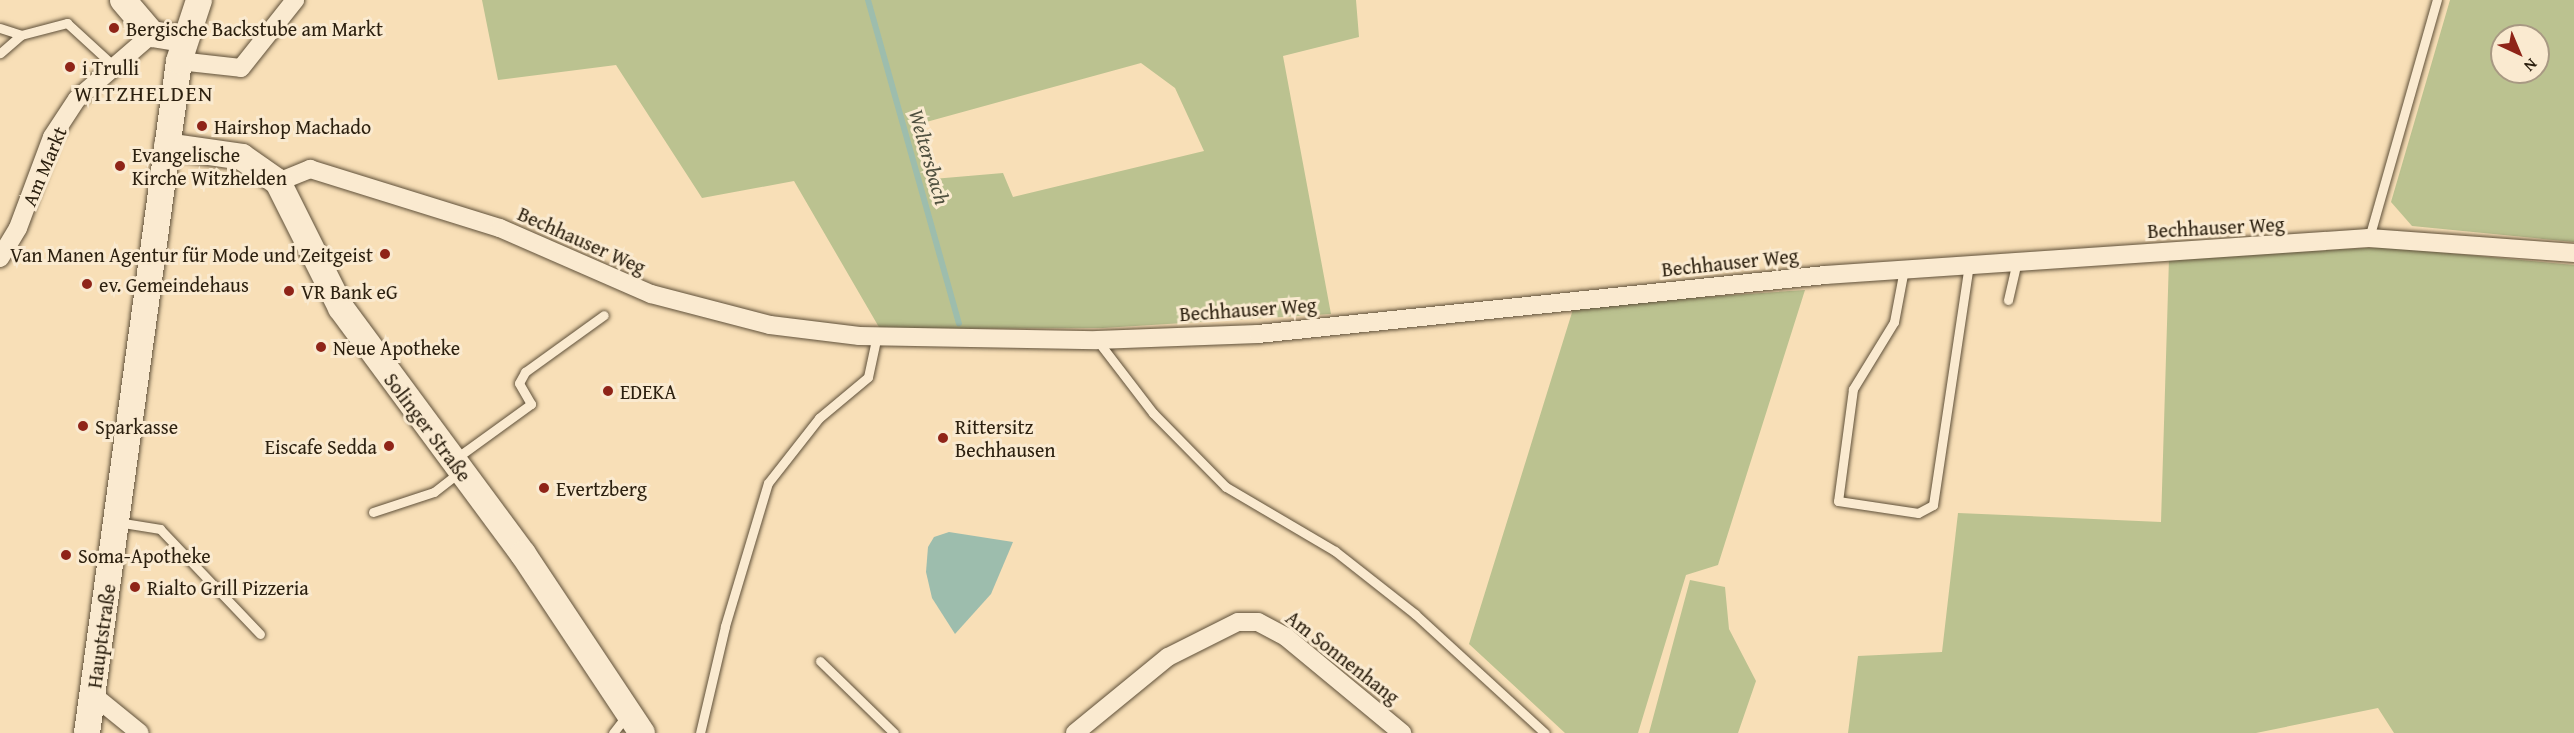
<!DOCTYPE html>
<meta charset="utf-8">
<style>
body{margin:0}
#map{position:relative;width:2574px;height:733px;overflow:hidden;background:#f8dfb7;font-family:"Gentium Book Plus",serif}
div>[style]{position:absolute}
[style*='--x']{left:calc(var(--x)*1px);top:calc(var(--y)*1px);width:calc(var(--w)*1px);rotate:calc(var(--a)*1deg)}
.green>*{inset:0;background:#bbc290}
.water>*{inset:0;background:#9dbdad}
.stream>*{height:6px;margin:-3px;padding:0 3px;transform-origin:3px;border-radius:3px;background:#9dbdad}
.roads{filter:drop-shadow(0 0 2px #5f5039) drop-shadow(0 0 2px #5f5039)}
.service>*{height:9px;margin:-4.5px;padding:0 4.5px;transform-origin:4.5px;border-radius:4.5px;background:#faead0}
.minor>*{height:18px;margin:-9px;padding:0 9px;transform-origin:9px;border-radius:9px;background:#faead0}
.secondary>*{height:26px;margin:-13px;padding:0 13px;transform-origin:13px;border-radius:13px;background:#faead0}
.dots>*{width:16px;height:16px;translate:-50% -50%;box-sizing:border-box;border:3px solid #faead0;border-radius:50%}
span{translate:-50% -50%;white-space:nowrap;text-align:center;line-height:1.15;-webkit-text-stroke:6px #faead0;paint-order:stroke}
.poi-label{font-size:20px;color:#2c200f}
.left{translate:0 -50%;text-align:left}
.right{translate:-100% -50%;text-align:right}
.street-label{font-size:20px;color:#2c200f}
.water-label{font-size:21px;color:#4e4f3e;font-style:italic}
.quarter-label{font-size:22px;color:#2c200f;letter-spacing:1.5px}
.north{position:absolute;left:2490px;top:24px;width:60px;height:60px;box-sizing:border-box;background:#faead0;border:2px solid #a89983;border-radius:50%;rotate:136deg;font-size:16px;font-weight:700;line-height:24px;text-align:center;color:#2c200f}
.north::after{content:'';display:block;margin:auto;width:21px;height:27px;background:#8f2418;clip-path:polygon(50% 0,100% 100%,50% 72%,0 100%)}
</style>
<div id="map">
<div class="green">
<div style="clip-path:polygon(evenodd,482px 0,1356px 0,1359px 37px,1283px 56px,1331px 314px,1103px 328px,880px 329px,794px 181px,702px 198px,616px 65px,498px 80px,482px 0,1141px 63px,1175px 88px,1204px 151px,1013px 197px,1003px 173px,933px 179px,919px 124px,1141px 63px)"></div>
<div style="clip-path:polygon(evenodd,2450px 0,2574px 0,2574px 242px,2412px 226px,2391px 202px,2450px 0,2502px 36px,2538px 36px,2538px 72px,2502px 72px,2502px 36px)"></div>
<div style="clip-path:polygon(2386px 247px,2574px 265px,2574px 733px,2394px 733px,2378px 708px,2256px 733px,1848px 733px,1858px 656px,1942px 652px,1958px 513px,2161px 522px,2169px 258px)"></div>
<div style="clip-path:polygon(1805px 290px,1718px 565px,1686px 575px,1638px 733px,1565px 733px,1469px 644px,1574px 306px)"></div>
<div style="clip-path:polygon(1690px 580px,1725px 587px,1729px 629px,1756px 681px,1738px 733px,1649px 733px)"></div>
</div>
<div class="water">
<div style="clip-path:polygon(949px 532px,1013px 542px,991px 594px,955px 634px,932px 598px,926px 572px,928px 547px,934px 537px)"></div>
</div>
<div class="stream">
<div style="--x:868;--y:0;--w:336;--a:74.3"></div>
</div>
<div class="roads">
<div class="service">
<div style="--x:0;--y:28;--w:22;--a:18"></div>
<div style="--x:21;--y:35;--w:28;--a:139"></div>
<div style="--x:21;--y:35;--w:48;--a:-14.6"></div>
<div style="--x:67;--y:23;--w:64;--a:42.5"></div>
<div style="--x:2369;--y:238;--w:248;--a:-74.1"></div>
<div style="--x:1904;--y:269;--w:54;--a:100.7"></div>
<div style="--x:1894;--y:322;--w:79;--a:121.5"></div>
<div style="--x:1853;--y:389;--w:113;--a:97.6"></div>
<div style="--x:1838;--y:501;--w:81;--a:8.5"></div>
<div style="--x:1918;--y:513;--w:17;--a:-28"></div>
<div style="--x:1933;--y:505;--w:244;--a:-81.5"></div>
<div style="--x:2008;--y:300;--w:40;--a:-77"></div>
<div style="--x:1097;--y:340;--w:92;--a:52.5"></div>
<div style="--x:1153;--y:413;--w:104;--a:45.4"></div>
<div style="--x:1226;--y:487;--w:126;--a:30.4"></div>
<div style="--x:1335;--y:551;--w:102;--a:38.2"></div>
<div style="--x:1415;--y:614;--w:176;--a:42.5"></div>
<div style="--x:455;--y:459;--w:94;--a:-35.9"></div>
<div style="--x:531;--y:404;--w:24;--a:-120"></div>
<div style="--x:519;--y:383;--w:13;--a:-61"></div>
<div style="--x:525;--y:372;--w:97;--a:-35.8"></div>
<div style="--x:373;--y:512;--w:64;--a:-18.2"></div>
<div style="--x:434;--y:492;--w:33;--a:-38"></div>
<div style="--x:117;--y:522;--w:44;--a:9.2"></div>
<div style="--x:160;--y:529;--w:145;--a:46.4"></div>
<div style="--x:820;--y:661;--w:103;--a:44.2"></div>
<div style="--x:613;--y:733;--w:23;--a:-52"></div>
<div style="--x:700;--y:733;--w:110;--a:-76.8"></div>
<div style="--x:725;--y:626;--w:149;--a:-73.3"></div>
<div style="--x:768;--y:483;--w:83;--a:-51.9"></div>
<div style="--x:819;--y:418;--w:64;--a:-39.9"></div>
<div style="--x:868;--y:377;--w:43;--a:-77.9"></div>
</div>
<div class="minor">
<div style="--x:179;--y:61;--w:62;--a:6.4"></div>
<div style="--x:241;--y:68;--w:87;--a:-51.5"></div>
<div style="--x:278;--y:182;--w:35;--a:-22"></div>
<div style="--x:310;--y:169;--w:199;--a:17.3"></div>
<div style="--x:500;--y:228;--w:165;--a:23.6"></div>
<div style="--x:651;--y:294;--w:123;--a:14.6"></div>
<div style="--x:770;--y:325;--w:90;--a:7"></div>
<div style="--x:859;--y:336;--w:238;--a:1"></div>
<div style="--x:1097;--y:340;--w:161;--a:-2.1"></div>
<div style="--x:1258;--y:334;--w:570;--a:-5.94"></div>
<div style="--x:1825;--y:275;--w:545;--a:-3.89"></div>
<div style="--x:2369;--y:238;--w:206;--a:4.2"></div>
<div style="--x:0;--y:258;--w:35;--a:-59"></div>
<div style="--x:18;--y:228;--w:97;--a:-69.5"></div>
<div style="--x:52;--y:137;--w:45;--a:-56.7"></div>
<div style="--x:77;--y:99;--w:99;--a:-40.9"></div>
<div style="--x:93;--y:695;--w:60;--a:39"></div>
<div style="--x:1075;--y:733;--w:120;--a:-39.3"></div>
<div style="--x:1168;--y:657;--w:78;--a:-26.6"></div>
<div style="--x:1238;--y:622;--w:20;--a:0"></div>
<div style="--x:1258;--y:622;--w:32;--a:28"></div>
<div style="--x:1286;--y:637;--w:151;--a:39.6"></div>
</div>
<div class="secondary">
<div style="--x:123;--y:0;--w:45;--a:49.5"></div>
<div style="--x:152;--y:34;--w:31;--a:9"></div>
<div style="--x:167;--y:146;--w:76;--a:8.3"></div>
<div style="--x:242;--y:157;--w:44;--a:34.8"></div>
<div style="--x:278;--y:182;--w:141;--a:63.4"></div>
<div style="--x:341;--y:308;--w:306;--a:53.5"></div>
<div style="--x:523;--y:554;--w:215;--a:56.4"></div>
<div style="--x:87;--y:733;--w:678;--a:-82.2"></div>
<div style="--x:179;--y:61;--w:64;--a:-71.8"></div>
</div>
</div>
<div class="dots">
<div style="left:114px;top:28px;background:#8f2418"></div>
<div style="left:70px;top:67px;background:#8f2418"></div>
<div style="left:202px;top:126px;background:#8f2418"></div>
<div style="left:120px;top:166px;background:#8f2418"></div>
<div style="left:385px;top:254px;background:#8f2418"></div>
<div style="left:87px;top:284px;background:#8f2418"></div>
<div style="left:289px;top:291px;background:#8f2418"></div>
<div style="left:321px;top:347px;background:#8f2418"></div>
<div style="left:608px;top:391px;background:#8f2418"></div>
<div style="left:83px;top:426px;background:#8f2418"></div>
<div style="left:943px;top:438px;background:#8f2418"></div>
<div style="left:389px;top:446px;background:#8f2418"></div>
<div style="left:544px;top:488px;background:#8f2418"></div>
<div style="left:66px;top:555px;background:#8f2418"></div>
<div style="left:135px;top:587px;background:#8f2418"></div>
</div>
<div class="poi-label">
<span class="left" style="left:126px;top:28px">Bergische Backstube am Markt</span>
<span class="left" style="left:82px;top:67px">i Trulli</span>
<span class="left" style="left:214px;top:126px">Hairshop Machado</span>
<span class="left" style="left:132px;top:166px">Evangelische<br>Kirche Witzhelden</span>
<span class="right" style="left:373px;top:254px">Van Manen Agentur für Mode und Zeitgeist</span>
<span class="left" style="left:99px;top:284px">ev. Gemeindehaus</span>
<span class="left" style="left:301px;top:291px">VR Bank eG</span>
<span class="left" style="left:333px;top:347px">Neue Apotheke</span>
<span class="left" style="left:620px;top:391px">EDEKA</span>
<span class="left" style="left:95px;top:426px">Sparkasse</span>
<span class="left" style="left:955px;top:438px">Rittersitz<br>Bechhausen</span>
<span class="right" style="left:377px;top:446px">Eiscafe Sedda</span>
<span class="left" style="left:556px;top:488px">Evertzberg</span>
<span class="left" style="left:78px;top:555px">Soma-Apotheke</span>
<span class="left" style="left:147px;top:587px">Rialto Grill Pizzeria</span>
</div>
<div class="street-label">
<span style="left:44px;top:166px;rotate:-67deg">Am Markt</span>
<span style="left:2216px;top:227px;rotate:-3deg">Bechhauser Weg</span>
<span style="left:582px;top:240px;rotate:24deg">Bechhauser Weg</span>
<span style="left:1730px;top:262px;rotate:-6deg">Bechhauser Weg</span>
<span style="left:1248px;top:309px;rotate:-4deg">Bechhauser Weg</span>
<span style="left:428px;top:427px;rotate:53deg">Solinger Straße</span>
<span style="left:101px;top:636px;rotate:-82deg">Hauptstraße</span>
<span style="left:1343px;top:657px;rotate:38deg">Am Sonnenhang</span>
</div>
<div class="water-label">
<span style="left:929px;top:157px;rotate:74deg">Weltersbach</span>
</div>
<div class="quarter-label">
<span style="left:144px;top:94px">WITZHELDEN</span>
</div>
<div class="north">N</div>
</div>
